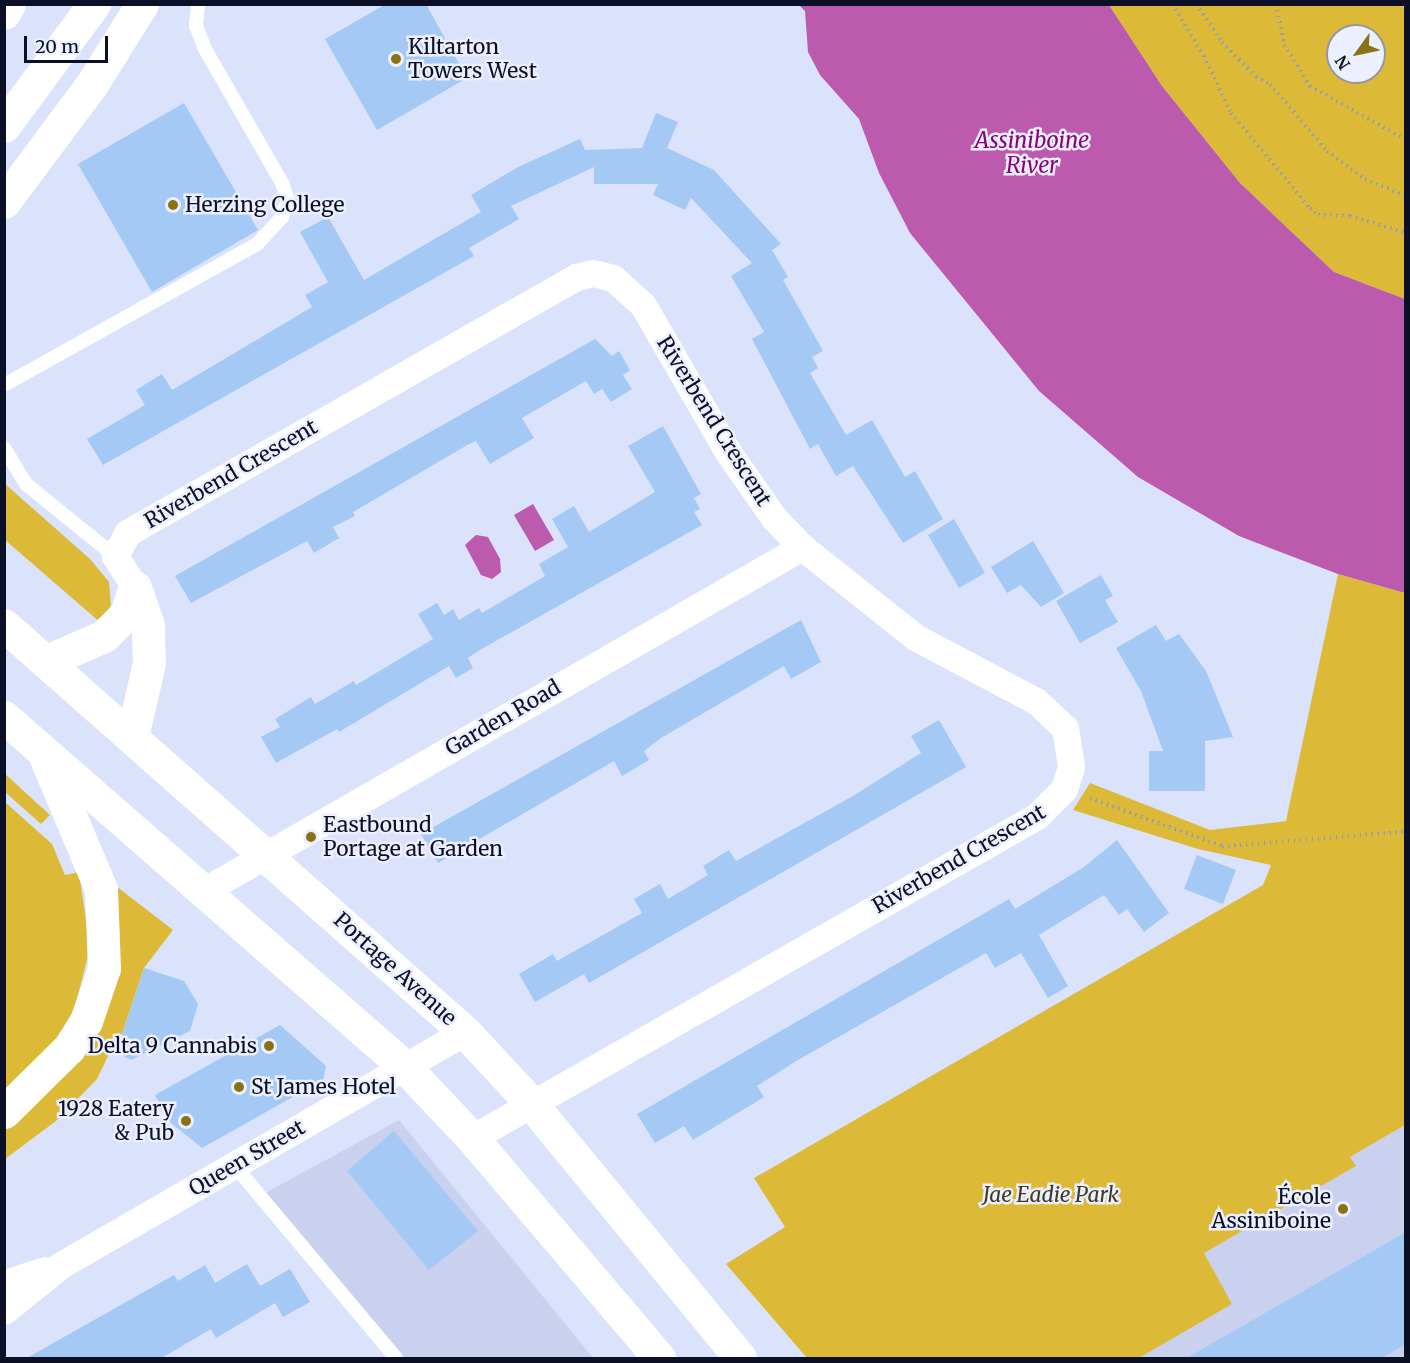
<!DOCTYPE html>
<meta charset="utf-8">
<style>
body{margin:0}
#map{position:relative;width:1410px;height:1363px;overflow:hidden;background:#dae2fc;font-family:Merriweather,serif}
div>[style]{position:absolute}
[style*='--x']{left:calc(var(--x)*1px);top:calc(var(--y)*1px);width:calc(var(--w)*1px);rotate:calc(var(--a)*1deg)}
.built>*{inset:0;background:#c9d1ee}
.green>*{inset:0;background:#dcba38}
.water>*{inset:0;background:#bc5aad}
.building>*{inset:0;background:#a4c9f5}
.path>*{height:4px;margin-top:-2px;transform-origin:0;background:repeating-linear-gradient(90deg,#959bb4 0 1.5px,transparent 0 6px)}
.lane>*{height:14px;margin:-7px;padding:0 7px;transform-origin:7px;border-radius:7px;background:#fff}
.street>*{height:27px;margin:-13.5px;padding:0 13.5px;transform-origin:13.5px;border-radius:13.5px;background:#fff}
.primary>*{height:33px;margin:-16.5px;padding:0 16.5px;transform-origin:16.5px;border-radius:16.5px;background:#fff}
.highway>*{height:33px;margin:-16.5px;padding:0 16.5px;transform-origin:16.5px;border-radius:16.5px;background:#fff}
.dots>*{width:16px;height:16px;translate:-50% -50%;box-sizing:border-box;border:3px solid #eceffd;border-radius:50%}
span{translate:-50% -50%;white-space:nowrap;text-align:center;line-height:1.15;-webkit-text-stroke:5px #eceffd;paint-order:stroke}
.poi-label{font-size:21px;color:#0c1026}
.left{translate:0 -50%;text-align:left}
.right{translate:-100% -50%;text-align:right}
.street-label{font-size:21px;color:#0c1026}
.park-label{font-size:21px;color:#413a23;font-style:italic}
.water-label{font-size:22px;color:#88037b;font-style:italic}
.frame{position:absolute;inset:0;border:6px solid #0c1026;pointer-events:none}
.north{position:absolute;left:1326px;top:24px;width:60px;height:60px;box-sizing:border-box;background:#eceffd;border:2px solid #9296a7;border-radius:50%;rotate:237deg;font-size:16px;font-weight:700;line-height:24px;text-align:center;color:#0c1026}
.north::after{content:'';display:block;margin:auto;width:21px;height:27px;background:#897214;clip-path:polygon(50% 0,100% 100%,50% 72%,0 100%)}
.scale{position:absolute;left:24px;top:36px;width:84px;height:27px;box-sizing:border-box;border:3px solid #0c1026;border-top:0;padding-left:8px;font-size:18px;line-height:21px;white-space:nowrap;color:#0c1026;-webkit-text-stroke:4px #eceffd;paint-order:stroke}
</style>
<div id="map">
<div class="built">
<div style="clip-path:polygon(399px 1120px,593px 1358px,398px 1358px,260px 1196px)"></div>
<div style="clip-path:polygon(1405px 1125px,1405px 1358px,1139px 1358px,1231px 1304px,1204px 1253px,1355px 1166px,1350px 1157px)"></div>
</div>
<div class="green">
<div style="clip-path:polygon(evenodd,1400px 4px,1405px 8px,1405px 299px,1334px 272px,1240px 183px,1162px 86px,1109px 5px,1400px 4px,1338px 36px,1374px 36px,1374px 72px,1338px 72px,1338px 36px)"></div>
<div style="clip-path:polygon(4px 483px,90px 559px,109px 582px,111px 605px,101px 623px,5px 540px)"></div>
<div style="clip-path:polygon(1338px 574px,1405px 593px,1405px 1125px,1350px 1157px,1356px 1166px,1204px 1253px,1232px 1304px,1139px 1358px,807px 1358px,726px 1264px,785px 1227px,754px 1178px,1263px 885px,1271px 865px,1198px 849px,1073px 810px,1090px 783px,1210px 830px,1286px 821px)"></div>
<div style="clip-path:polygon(4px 773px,50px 815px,41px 824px,5px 792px)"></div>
<div style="clip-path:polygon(5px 802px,52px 844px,65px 875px,79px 872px,90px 948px,74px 1011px,53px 1046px,5px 1093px)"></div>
<div style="clip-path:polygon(112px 883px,173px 930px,144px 968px,116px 1052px,110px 1052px,97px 1079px,56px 1121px,5px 1159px,5px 1128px,70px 1069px)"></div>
</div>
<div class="water">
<div style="clip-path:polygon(799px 5px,1109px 5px,1162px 86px,1240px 183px,1334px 272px,1405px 299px,1405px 593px,1338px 574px,1239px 536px,1138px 477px,1039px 391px,910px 233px,879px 173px,859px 119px,820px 75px,808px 52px,805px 11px)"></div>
<div style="clip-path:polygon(533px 504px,554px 540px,535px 551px,514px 515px)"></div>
<div style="clip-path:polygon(476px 535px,488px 537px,500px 559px,501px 572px,492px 579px,481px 575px,465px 545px)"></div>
</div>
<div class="building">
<div style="clip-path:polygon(386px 4px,426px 4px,467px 78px,377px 130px,325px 39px)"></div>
<div style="clip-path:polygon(184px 103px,258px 230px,152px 292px,78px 164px)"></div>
<div style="clip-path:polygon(656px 113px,678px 122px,667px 148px,714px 170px,781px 244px,772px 250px,788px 277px,783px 280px,823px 351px,812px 357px,818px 368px,810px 373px,846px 435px,872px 420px,905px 477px,915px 471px,943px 519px,903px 543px,853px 466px,836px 476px,818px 444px,810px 449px,752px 339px,764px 332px,731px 276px,752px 263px,691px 198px,685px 210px,653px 195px,658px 184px,594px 184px,594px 167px,511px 206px,519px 219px,469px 248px,474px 256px,103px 465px,87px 439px,145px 405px,136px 390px,162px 374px,172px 390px,312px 307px,305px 295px,328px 282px,300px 232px,328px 217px,364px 280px,481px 212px,471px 195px,518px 167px,580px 139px,585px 150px,642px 148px)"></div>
<div style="clip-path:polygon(595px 339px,612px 356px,619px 351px,630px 370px,623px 375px,632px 389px,611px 402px,602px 389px,594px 394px,586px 381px,522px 418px,534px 438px,490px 464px,476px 441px,469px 444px,353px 512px,355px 516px,333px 527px,339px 538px,314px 553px,307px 541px,191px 603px,175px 576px)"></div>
<div style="clip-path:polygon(663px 426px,701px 494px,694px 498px,700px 509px,694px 512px,702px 525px,478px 651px,468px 658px,473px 668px,456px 678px,449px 666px,339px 732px,337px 729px,276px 763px,261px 737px,280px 727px,275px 719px,311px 697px,315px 704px,354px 681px,356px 685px,433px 639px,418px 614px,437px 603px,444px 615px,453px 609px,459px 620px,479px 608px,482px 613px,545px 576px,539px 564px,568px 547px,552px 519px,574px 506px,589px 532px,655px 492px,628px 446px)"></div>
<div style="clip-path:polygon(954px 519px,985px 573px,959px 588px,928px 535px)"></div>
<div style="clip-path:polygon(1033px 541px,1064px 593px,1041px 607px,1021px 585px,1007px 593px,991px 567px)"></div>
<div style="clip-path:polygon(1101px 575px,1113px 596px,1105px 600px,1118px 622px,1080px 643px,1056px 601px)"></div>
<div style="clip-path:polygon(801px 620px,821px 662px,791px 679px,784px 666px,661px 738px,644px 751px,649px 760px,622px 776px,614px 761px,438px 863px,421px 834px)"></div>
<div style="clip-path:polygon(1156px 625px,1166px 641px,1179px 634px,1206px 671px,1233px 737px,1205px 741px,1205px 791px,1149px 791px,1149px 751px,1163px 751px,1141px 691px,1116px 648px)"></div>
<div style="clip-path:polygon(939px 720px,966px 767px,589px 983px,584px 974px,535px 1002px,519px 974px,553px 954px,557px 961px,642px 913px,634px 899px,660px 884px,668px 899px,708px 875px,703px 866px,729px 850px,736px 861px,853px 796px,921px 753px,911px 736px)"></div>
<div style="clip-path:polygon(1117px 840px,1169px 913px,1144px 932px,1127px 909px,1119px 915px,1104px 895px,1039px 935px,1068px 986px,1048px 998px,1021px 953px,995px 968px,986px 953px,798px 1060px,757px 1086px,764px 1097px,693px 1140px,684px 1126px,655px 1143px,637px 1114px,1009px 899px,1015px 909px,1084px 867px)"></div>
<div style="clip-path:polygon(1197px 855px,1236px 870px,1223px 904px,1184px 889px)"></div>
<div style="clip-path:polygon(144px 968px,184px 981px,198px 1004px,190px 1031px,131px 1060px,116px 1052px)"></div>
<div style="clip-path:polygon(280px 1025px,326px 1066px,323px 1080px,202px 1148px,171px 1123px,155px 1095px)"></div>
<div style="clip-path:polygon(394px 1131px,478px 1231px,429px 1270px,347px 1171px)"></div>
<div style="clip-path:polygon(1406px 1232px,1406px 1344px,1397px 1349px,1381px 1359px,1185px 1359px)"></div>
<div style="clip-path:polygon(247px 1264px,260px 1286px,290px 1269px,310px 1302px,283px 1317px,275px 1303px,216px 1338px,211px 1329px,160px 1359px,25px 1359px,174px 1275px,178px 1281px,205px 1265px,215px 1283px)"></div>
</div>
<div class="path">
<div style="--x:1172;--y:4;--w:61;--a:58.4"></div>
<div style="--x:1204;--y:56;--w:63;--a:64.7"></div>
<div style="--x:1231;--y:113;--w:124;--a:50.3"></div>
<div style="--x:1310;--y:208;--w:11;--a:41"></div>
<div style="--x:1318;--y:215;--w:32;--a:2"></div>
<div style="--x:1350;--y:216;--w:59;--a:16.9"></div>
<div style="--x:1196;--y:4;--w:46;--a:55.6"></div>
<div style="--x:1222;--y:42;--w:49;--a:45.8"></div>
<div style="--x:1256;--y:77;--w:16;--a:27"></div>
<div style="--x:1270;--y:84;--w:88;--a:49.6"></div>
<div style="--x:1327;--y:151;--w:47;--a:36.4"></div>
<div style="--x:1365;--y:179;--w:44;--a:22.5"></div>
<div style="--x:1276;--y:4;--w:42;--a:79"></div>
<div style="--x:1284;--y:45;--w:49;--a:57.6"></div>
<div style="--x:1310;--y:86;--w:110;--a:29.4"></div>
<div style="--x:1090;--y:798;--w:140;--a:20"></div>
<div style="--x:1222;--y:846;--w:185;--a:-4.4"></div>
</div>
<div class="lane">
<div style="--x:4;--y:385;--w:290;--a:-29.1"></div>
<div style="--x:257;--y:244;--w:37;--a:-47"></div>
<div style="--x:282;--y:217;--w:18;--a:-71"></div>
<div style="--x:288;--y:200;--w:18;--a:-109"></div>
<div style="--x:282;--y:183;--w:155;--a:-119.9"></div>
<div style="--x:205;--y:49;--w:25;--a:-111"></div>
<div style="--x:196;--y:26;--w:22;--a:-85"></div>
<div style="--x:4;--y:448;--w:42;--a:58.6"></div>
<div style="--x:26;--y:484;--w:114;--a:39"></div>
<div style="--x:234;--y:1165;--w:252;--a:50"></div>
</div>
<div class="street">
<div style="--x:135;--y:587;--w:37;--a:-123"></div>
<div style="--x:115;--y:556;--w:26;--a:-62"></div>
<div style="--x:127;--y:533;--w:517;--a:-29.69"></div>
<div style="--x:576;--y:277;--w:17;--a:-13"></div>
<div style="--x:593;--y:273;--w:21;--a:14"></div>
<div style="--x:613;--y:278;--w:40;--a:42"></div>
<div style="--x:643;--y:305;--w:166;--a:60"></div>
<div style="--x:726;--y:449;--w:84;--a:55.2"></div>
<div style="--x:774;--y:518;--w:40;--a:46"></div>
<div style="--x:802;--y:547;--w:144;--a:38.5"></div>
<div style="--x:915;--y:637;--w:137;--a:27.9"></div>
<div style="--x:1036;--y:701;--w:40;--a:43"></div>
<div style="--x:1065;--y:728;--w:39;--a:81"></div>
<div style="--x:1071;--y:767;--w:23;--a:108"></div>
<div style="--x:1064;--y:789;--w:38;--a:135"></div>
<div style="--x:1037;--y:816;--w:650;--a:150.32"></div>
<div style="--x:205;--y:890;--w:689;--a:-29.88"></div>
<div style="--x:4;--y:1283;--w:43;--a:-17.6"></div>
<div style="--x:4;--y:1311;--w:73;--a:-38.9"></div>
<div style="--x:61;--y:1265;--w:466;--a:-30"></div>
</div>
<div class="primary">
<div style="--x:4;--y:13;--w:10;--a:-61"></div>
<div style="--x:4;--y:126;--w:152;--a:-53.6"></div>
</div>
<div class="highway">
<div style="--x:4;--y:202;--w:147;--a:-53.3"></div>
<div style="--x:92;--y:84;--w:94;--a:-58"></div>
<div style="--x:4;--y:625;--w:615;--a:41.44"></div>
<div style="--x:465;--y:1032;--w:96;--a:47.1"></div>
<div style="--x:530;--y:1102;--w:331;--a:50.6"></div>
<div style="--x:47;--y:661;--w:62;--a:-23.7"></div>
<div style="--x:104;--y:636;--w:31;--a:-45"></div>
<div style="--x:126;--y:614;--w:28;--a:-72"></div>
<div style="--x:4;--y:717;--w:532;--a:41.12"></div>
<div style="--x:405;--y:1067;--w:98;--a:46.7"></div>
<div style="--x:472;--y:1138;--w:289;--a:49.6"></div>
<div style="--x:132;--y:737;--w:76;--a:-77.1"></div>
<div style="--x:149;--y:663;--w:38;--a:-92"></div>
<div style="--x:148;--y:625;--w:40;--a:-108.9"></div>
<div style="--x:4;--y:1112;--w:91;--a:-44.6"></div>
<div style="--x:69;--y:1048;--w:32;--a:-58"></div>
<div style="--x:86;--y:1021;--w:56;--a:-71.2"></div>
<div style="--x:104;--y:968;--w:79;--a:-92.2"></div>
<div style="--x:101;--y:889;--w:141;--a:-112.9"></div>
</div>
<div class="dots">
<div style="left:396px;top:59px;background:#897214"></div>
<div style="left:173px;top:205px;background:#897214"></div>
<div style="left:311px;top:837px;background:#897214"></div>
<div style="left:269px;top:1046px;background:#897214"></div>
<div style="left:239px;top:1087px;background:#897214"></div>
<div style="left:186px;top:1121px;background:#897214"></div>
<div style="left:1343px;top:1209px;background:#897214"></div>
</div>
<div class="poi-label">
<span class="left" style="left:408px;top:59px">Kiltarton<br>Towers West</span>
<span class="left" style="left:185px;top:205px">Herzing College</span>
<span class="left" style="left:323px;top:837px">Eastbound<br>Portage at Garden</span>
<span class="right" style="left:257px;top:1046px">Delta 9 Cannabis</span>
<span class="left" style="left:251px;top:1087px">St James Hotel</span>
<span class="right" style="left:174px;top:1121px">1928 Eatery<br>&amp; Pub</span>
<span class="right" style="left:1331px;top:1209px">École<br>Assiniboine</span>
</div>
<div class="street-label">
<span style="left:714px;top:421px;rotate:58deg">Riverbend Crescent</span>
<span style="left:231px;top:474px;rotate:-30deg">Riverbend Crescent</span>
<span style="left:503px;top:718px;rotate:-30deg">Garden Road</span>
<span style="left:959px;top:859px;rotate:-30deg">Riverbend Crescent</span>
<span style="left:395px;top:969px;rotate:42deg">Portage Avenue</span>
<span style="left:247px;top:1158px;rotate:-30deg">Queen Street</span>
</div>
<div class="park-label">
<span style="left:1051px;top:1195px">Jae Eadie Park</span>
</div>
<div class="water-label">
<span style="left:1032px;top:153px">Assiniboine<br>River</span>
</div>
<div class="frame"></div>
<div class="north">N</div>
<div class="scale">20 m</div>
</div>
